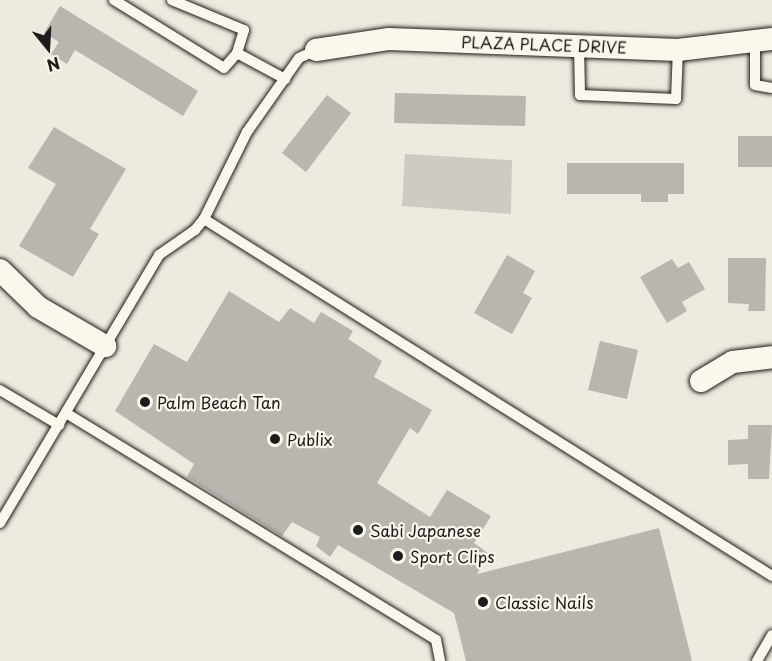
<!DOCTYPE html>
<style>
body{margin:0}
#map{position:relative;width:772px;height:661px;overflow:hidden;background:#eeeadf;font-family:"Playpen Sans",sans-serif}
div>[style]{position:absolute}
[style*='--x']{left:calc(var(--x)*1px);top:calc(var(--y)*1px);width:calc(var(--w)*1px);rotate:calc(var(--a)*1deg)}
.green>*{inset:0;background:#ceccc2}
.building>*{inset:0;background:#b9b6af}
.roads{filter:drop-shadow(0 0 2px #1c1c1c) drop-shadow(0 0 2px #1c1c1c)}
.lane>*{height:10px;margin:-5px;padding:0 5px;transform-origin:5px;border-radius:5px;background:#fbf7ec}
.street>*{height:22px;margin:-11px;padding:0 11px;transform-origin:11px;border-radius:11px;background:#fbf7ec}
.dots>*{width:16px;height:16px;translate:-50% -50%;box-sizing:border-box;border:3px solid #fbf7ec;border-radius:50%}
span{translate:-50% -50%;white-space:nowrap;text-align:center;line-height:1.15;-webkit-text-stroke:4.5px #fbf7ec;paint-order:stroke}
.street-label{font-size:16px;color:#1c1c1c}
.poi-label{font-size:16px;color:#1c1c1c}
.left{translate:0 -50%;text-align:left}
.north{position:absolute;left:18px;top:18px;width:60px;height:60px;-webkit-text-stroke:4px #fbf7ec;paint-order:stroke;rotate:162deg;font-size:16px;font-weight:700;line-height:24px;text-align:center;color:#1c1c1c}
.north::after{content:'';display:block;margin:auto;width:21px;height:27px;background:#1c1c1c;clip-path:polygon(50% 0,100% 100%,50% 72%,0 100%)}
</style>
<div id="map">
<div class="green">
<div style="clip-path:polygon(405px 154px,512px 160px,511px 214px,402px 206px)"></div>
</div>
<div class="building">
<div style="clip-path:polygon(60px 6px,198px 91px,183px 116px,75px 50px,67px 64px,51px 54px,59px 42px,44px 33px)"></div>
<div style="clip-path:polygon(395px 93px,526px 96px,525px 126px,394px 123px)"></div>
<div style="clip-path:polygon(327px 95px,351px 113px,306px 172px,282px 153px)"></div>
<div style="clip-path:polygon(54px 127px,126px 169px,90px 229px,99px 234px,73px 277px,19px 246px,56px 184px,28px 168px)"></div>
<div style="clip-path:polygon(738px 136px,772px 136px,772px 167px,738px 167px)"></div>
<div style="clip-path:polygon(567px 163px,684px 163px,684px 194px,668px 194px,668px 202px,641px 202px,641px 194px,567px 194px)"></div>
<div style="clip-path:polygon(507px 255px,535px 271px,523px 293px,532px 298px,512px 334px,474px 313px)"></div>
<div style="clip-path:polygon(728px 258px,766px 258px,765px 311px,748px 311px,749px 304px,728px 303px)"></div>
<div style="clip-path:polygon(672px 259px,678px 268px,689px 262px,705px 289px,682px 302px,687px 311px,667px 323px,640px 277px)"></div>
<div style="clip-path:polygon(229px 291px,279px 322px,290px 308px,314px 323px,321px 312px,353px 331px,348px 339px,382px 361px,374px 377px,432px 410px,418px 434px,410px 428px,377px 483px,430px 517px,447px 490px,491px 516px,474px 543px,489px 554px,477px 574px,659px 528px,692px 661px,466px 661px,454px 613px,338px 545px,330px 557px,316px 546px,320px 537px,292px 522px,282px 536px,187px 477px,194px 464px,115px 411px,154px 344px,187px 362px)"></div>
<div style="clip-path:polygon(600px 341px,638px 350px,627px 399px,588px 390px)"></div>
<div style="clip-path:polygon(748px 425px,772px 425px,769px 479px,748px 479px,748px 464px,728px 465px,728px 440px,748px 439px)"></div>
</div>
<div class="roads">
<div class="lane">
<div style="--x:114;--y:0;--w:129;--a:31.7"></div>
<div style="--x:224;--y:68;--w:20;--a:-49"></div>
<div style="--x:237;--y:53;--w:24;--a:-73"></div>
<div style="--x:244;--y:30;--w:78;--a:-157.4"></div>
<div style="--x:755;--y:40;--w:45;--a:90"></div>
<div style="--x:755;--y:85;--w:17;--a:10"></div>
<div style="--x:579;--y:46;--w:49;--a:88.8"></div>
<div style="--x:580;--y:95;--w:96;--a:2.4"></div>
<div style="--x:676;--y:99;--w:49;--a:-87.7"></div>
<div style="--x:237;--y:53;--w:55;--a:28.4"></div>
<div style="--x:204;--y:219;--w:671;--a:32.15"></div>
<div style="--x:0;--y:390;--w:69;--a:30.7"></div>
<div style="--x:66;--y:413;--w:434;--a:31.5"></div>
<div style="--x:436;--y:640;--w:21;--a:79"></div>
<div style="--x:0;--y:523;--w:312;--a:-59.3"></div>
<div style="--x:159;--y:255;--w:44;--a:-34.8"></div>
<div style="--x:195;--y:230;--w:14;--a:-51"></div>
<div style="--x:204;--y:219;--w:97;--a:-63.7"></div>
<div style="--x:247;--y:132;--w:90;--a:-54.9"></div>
<div style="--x:299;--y:58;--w:19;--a:-25"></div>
<div style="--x:757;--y:661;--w:30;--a:-60"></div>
</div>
<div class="street">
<div style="--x:316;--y:50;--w:74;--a:-8.6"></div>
<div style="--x:389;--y:39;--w:289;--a:2.2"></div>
<div style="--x:678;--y:50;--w:95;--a:-6.7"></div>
<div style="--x:0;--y:270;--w:53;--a:44.2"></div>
<div style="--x:38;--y:307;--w:78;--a:30.2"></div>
<div style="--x:701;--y:381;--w:37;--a:-31"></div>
<div style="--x:733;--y:362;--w:39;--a:-7"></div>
</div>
</div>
<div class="dots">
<div style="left:145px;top:402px;background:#1c1c1c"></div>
<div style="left:275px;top:439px;background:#1c1c1c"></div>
<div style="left:358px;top:530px;background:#1c1c1c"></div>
<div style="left:398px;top:556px;background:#1c1c1c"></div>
<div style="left:483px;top:602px;background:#1c1c1c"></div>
</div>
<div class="street-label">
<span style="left:544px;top:44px;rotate:2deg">PLAZA PLACE DRIVE</span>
</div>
<div class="poi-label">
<span class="left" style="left:157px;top:402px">Palm Beach Tan</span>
<span class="left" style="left:287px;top:439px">Publix</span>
<span class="left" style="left:370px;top:530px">Sabi Japanese</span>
<span class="left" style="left:410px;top:556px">Sport Clips</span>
<span class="left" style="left:495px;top:602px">Classic Nails</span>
</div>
<div class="north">N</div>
</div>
